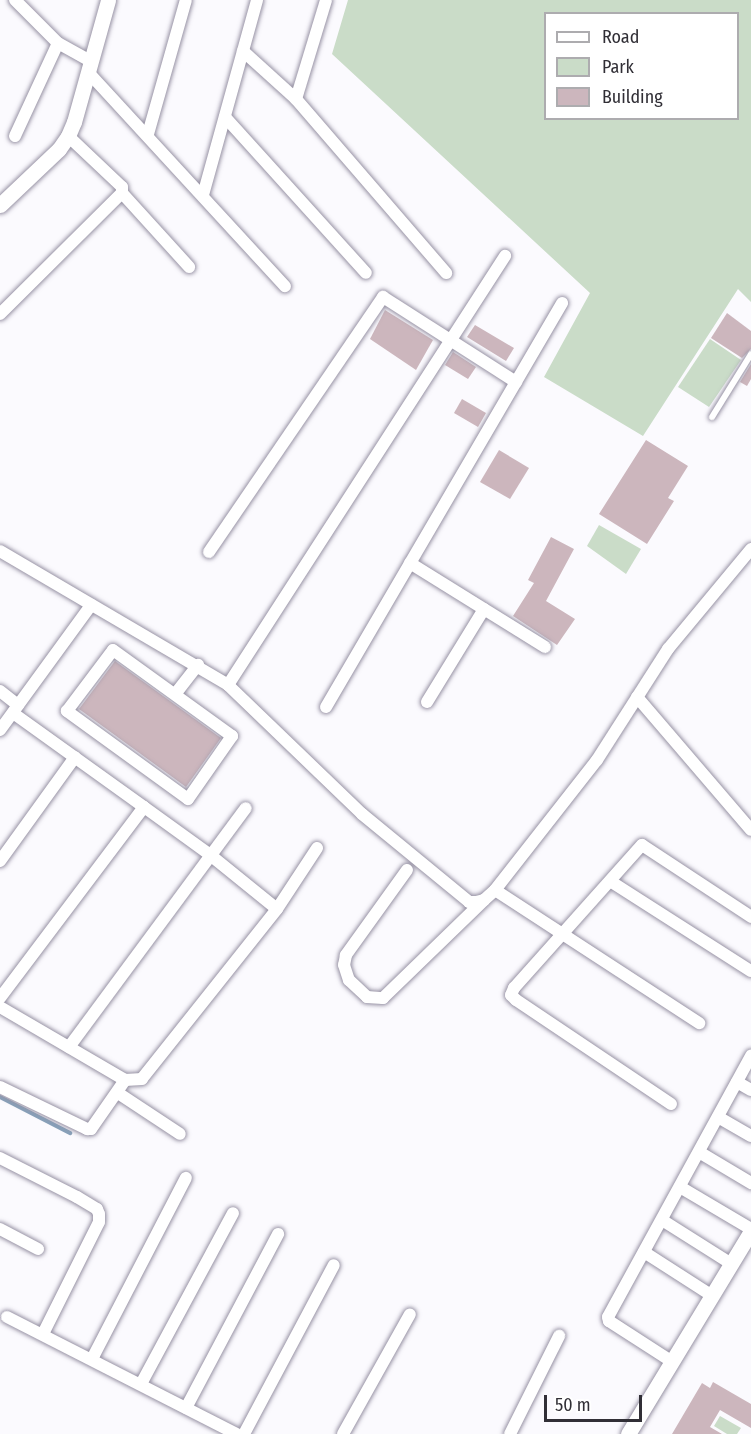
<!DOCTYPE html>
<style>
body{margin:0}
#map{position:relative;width:751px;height:1434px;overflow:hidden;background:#fbfafe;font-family:"Fira Sans Condensed",sans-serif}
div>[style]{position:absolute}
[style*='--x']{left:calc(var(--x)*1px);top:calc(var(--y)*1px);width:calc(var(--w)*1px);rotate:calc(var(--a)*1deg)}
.green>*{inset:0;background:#cadcc8}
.stream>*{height:4px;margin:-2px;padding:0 2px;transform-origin:2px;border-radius:2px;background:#87a0b9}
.building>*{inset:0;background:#ccb6bd}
.roads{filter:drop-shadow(0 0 2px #9792a4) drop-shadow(0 0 2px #9792a4)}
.service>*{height:6px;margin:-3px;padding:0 3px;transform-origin:3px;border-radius:3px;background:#fff}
.minor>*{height:12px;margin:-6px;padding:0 6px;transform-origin:6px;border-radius:6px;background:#fff}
.tertiary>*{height:15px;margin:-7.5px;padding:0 7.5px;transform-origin:7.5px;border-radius:7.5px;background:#fff}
span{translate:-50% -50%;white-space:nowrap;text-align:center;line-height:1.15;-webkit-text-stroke:6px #fff;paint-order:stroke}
.legend{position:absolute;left:544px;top:12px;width:195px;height:108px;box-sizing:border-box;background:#fff;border:2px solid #adacaf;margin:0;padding:8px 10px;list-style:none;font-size:18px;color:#312f36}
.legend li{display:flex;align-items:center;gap:12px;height:30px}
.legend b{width:30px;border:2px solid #adacaf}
.scale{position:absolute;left:544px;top:1395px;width:98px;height:27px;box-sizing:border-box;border:3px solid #312f36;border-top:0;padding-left:8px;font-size:18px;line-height:21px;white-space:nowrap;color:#312f36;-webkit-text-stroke:4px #fff;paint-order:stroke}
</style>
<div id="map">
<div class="green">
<div style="clip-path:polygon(evenodd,348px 0,751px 0,751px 302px,738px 289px,643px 436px,544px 377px,590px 293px,332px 54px,348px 0,546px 14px,738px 14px,738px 118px,546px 118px,546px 14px)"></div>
<div style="clip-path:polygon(710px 339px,741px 360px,709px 407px,678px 387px)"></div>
<div style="clip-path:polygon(599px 525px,641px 549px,626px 574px,587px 546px)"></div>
<div style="clip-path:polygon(720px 1416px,741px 1428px,737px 1434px,727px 1434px,714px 1426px)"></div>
</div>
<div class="stream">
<div style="--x:0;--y:1097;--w:79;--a:27.2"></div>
</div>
<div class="building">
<div style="clip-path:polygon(385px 310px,433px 340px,416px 370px,370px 339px)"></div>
<div style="clip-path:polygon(727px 313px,751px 331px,751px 349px,742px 358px,711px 338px)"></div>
<div style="clip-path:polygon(475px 325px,514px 348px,506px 361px,467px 337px)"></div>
<div style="clip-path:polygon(453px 352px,476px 367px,468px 379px,445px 365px)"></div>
<div style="clip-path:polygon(751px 364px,751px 379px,747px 386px,740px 382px)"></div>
<div style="clip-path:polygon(462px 399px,486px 413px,478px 427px,454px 413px)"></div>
<div style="clip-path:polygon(646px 440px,688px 466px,668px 498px,674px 501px,647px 544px,599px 514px)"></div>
<div style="clip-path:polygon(499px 450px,529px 468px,510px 499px,480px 482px)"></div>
<div style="clip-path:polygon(551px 537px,574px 549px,546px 601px,575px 619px,557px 645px,513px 616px,534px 583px,528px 580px)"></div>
<div style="clip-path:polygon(115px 661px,221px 738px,186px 787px,79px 709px)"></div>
<div style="clip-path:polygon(713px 1382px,751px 1404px,751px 1428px,720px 1410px,710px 1427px,722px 1434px,672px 1434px,702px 1383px,710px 1388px)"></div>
</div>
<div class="roads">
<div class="service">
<div style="--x:712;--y:417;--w:74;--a:-58.2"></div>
</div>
<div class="minor">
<div style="--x:15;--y:0;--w:61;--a:45"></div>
<div style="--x:58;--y:43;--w:38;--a:29"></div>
<div style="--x:243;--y:51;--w:72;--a:42.2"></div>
<div style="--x:296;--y:99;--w:230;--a:49.2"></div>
<div style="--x:88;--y:72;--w:291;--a:47.4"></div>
<div style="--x:296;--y:99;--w:103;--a:-73.1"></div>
<div style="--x:225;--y:117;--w:210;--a:47.9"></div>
<div style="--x:148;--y:134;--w:139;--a:-74.2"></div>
<div style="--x:15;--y:136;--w:102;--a:-65.2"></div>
<div style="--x:122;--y:193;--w:100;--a:47.8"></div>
<div style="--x:203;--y:195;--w:202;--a:-74.5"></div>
<div style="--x:0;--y:314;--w:172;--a:-44.8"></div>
<div style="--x:122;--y:193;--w:6;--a:-90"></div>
<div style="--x:122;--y:187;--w:74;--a:-136.6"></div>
<div style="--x:0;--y:551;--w:264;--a:30.4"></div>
<div style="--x:228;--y:685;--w:186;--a:43.9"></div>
<div style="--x:362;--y:814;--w:139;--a:39.4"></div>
<div style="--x:469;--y:902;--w:7;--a:0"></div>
<div style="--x:476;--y:902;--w:8;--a:-14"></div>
<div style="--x:484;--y:900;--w:15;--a:-42"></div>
<div style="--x:495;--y:890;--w:165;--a:-51.9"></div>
<div style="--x:597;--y:760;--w:132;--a:-57.4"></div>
<div style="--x:668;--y:649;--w:130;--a:-50.3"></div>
<div style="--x:209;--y:552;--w:309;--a:-55.7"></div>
<div style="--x:383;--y:297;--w:158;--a:32.6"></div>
<div style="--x:410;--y:563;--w:159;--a:31.9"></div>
<div style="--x:113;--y:650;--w:147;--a:35.9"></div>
<div style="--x:232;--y:736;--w:77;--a:124.9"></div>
<div style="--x:188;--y:799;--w:150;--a:-144"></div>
<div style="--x:67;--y:711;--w:76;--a:-53"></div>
<div style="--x:228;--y:685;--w:511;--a:-57.15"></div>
<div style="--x:0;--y:691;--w:23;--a:38"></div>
<div style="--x:176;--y:693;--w:36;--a:-52"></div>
<div style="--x:637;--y:697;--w:175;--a:49.4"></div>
<div style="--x:427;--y:702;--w:109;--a:-58.5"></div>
<div style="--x:326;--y:707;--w:468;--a:-59.7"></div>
<div style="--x:13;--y:713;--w:161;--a:35.7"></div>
<div style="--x:0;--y:730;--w:155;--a:-53.9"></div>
<div style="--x:0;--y:861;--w:128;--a:-54.2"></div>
<div style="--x:407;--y:870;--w:105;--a:125.7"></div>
<div style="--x:346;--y:955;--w:10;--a:101"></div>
<div style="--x:344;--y:965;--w:16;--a:72"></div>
<div style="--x:349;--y:980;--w:25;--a:43"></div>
<div style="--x:367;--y:997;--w:16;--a:4"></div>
<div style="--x:383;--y:998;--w:141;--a:-44.1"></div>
<div style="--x:610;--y:881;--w:167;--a:32.6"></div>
<div style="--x:495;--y:890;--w:244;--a:33.1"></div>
<div style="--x:277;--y:909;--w:73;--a:-56.7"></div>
<div style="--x:0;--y:998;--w:239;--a:-53"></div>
<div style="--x:144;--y:807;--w:80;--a:35.9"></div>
<div style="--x:209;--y:854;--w:87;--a:39"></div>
<div style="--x:277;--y:909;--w:217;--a:128.5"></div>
<div style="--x:142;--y:1079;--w:17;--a:177"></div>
<div style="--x:125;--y:1080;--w:145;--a:-149.7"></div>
<div style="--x:69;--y:1047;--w:297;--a:-53.5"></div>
<div style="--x:737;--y:1082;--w:16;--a:30"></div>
<div style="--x:0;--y:1087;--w:97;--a:25.8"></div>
<div style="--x:87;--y:1129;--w:4;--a:0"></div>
<div style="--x:91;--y:1129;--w:60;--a:-55.2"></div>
<div style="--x:118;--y:1093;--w:74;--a:33.5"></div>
<div style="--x:671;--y:1104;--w:187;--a:-146.1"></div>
<div style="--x:516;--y:1000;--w:7;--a:-135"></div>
<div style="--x:511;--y:995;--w:8;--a:-67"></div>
<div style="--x:514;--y:988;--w:192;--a:-48.2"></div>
<div style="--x:642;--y:845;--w:131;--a:33.4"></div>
<div style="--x:718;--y:1117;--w:38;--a:30"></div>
<div style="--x:699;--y:1152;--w:61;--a:30.8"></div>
<div style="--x:0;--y:1158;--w:86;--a:26.9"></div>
<div style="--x:77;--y:1197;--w:23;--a:31"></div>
<div style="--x:97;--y:1209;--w:5;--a:68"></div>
<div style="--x:99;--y:1214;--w:8;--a:90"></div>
<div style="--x:99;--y:1222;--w:125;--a:116.6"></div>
<div style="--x:680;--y:1187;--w:82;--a:30.6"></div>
<div style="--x:662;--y:1220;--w:80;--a:32.3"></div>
<div style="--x:0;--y:1229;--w:43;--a:27.8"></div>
<div style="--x:644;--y:1252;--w:80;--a:32.7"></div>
<div style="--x:7;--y:1317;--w:258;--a:27"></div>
<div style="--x:92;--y:1359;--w:204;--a:-62.6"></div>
<div style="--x:671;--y:1361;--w:74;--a:-147.2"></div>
<div style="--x:609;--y:1321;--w:4;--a:-104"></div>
<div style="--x:608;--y:1317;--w:298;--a:-61.3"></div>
<div style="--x:141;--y:1384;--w:194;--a:-61.7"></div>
<div style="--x:186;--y:1408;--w:197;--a:-62.1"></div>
<div style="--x:244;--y:1434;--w:191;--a:-62"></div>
<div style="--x:343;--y:1434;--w:137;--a:-60.8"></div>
<div style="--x:510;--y:1434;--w:110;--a:-63.4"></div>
</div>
<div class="tertiary">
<div style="--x:0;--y:205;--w:81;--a:-43.5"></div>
<div style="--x:59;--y:149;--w:16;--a:-55"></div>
<div style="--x:68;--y:136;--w:15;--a:-67"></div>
<div style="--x:74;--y:122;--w:127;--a:-74.4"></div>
<div style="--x:628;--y:1434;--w:237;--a:-58.8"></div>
</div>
</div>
<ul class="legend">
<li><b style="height:8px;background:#fff"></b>Road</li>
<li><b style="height:16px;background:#cadcc8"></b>Park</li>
<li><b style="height:16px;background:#ccb6bd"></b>Building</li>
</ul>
<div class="scale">50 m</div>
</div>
